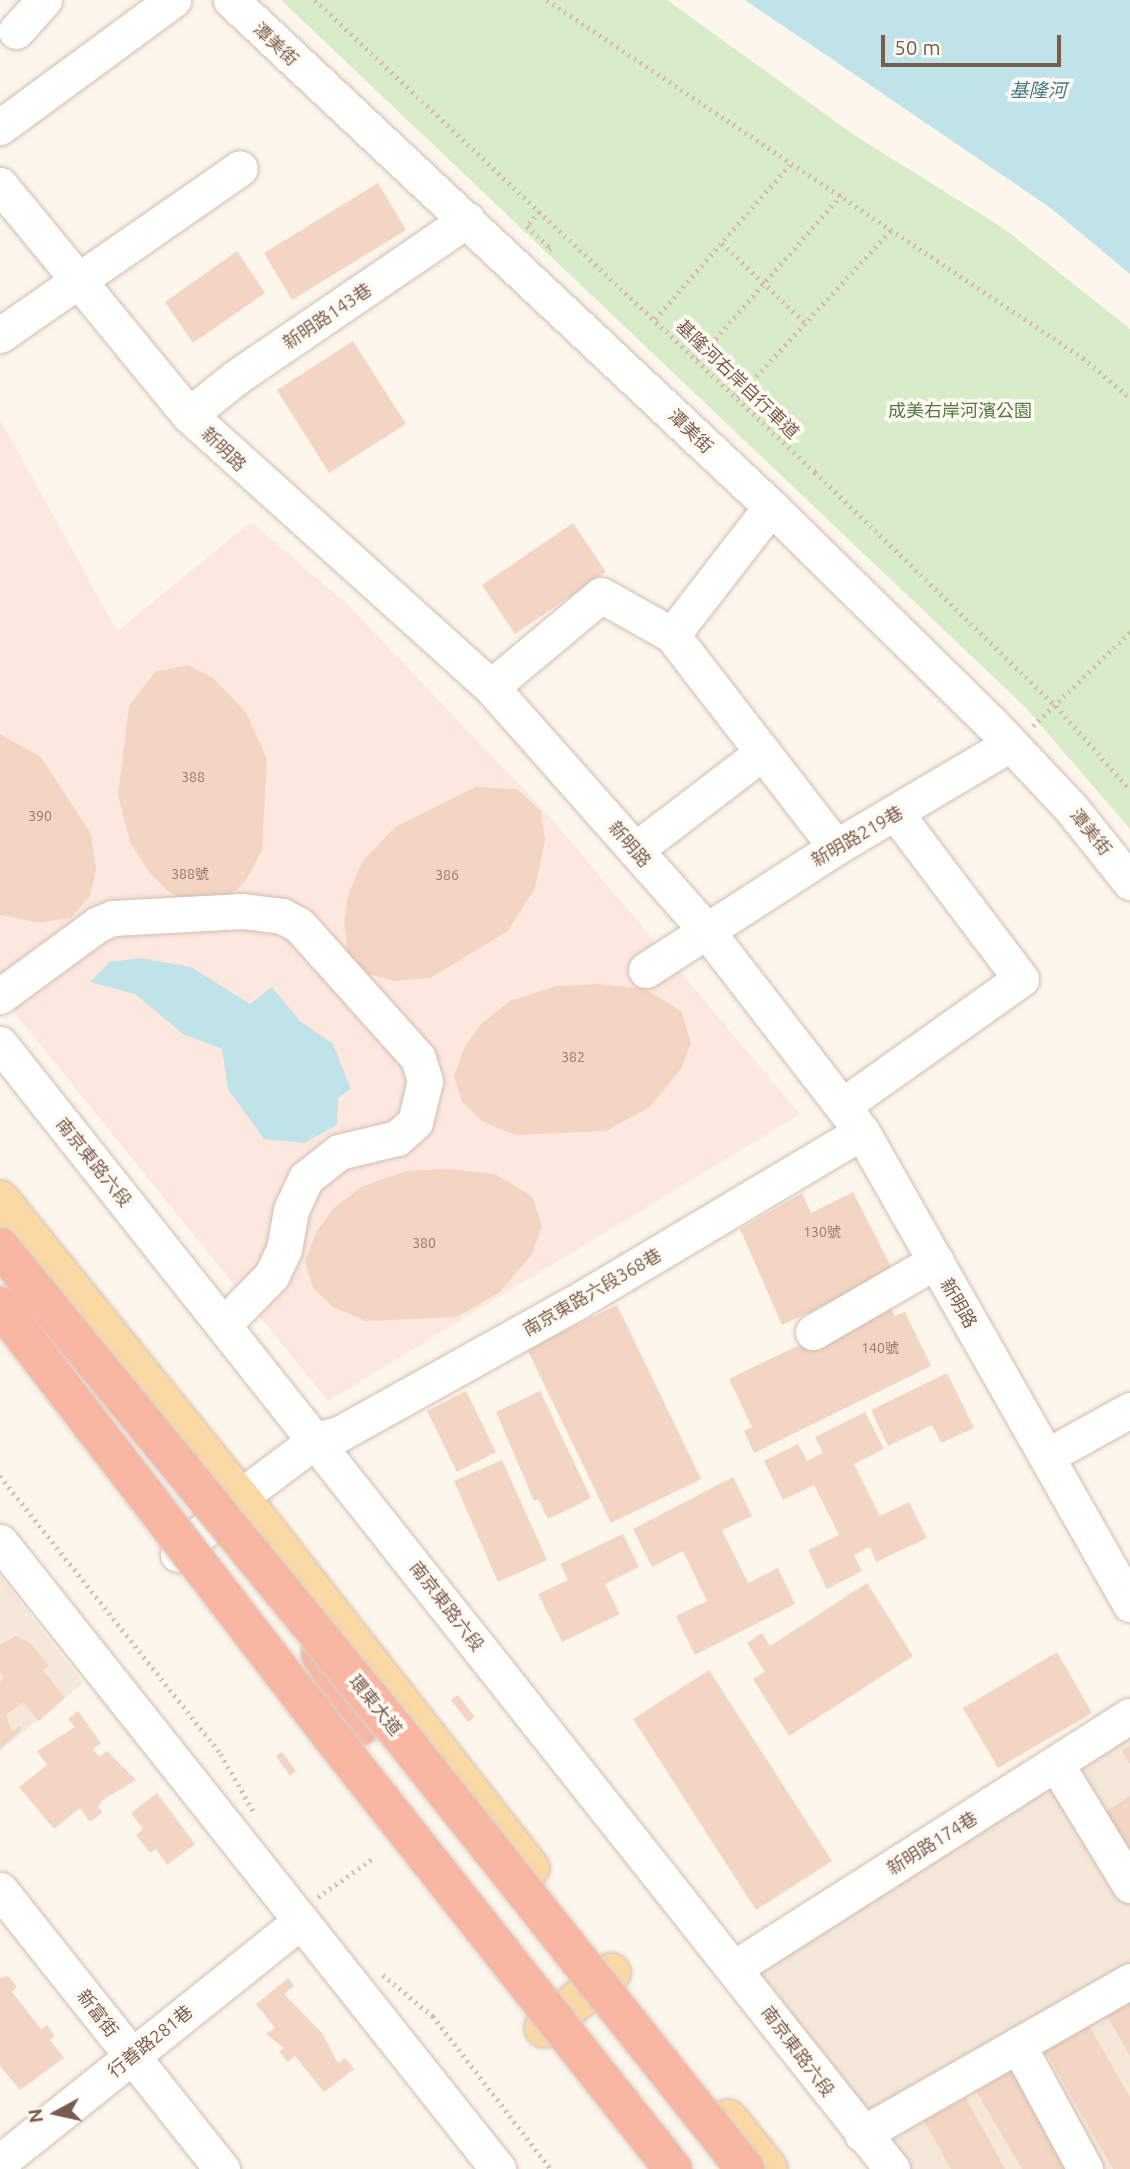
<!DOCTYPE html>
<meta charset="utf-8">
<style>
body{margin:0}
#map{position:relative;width:1130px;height:2169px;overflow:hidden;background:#fdf6ec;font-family:Ubuntu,"Noto Sans TC",sans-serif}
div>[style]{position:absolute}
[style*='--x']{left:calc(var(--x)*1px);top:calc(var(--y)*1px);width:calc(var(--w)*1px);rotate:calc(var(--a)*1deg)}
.residential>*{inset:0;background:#f5e8da}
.commercial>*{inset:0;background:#fde8e0}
.green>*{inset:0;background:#d8ecc9}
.water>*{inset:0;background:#bfe3e8}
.building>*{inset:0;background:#f3d5c3}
.path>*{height:4.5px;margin-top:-2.25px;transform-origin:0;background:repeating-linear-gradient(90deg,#d9b8a5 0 2px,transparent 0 7px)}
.roads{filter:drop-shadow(0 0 2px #d1beb0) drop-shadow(0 0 2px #d1beb0)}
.minor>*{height:35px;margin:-17.5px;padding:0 17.5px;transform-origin:17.5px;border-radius:17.5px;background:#fff}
.major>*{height:38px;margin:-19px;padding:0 19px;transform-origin:19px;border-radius:19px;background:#fbd9a5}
.highway>*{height:38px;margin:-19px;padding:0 19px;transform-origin:19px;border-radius:19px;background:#f7b7a3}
.bridges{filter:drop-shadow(0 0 2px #dad1cd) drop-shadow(0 0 2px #dad1cd)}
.highway-bridge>*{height:38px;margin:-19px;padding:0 19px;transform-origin:19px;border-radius:19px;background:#f7b7a3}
span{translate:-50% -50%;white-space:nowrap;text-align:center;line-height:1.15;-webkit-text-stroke:7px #fffaf3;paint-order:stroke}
.number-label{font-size:14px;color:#987a6a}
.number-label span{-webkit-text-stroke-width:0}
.street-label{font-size:18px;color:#7a5c4d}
.park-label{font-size:18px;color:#537a41}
.water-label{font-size:19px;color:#437c86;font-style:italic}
.north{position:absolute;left:21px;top:2078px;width:70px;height:70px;-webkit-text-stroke:5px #fffaf3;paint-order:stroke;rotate:262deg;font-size:19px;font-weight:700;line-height:28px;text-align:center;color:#7a5c4d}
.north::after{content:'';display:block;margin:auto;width:24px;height:32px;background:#7a5c4d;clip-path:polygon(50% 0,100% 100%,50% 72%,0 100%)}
.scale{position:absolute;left:881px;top:35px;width:180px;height:32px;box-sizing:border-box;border:4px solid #7a5c4d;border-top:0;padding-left:9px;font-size:21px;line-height:24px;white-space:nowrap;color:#7a5c4d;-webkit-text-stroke:5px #fffaf3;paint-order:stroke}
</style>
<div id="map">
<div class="residential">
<div style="clip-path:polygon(0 1576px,83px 1683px,0 1751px)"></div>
<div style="clip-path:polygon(1130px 1736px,1130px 2169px,909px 2169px,753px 1973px)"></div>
</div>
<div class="commercial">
<div style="clip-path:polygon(0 419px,117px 631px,251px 522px,349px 606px,551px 818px,800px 1114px,328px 1401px,0 995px)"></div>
</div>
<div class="green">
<div style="clip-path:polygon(281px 0,667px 0,854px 135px,1003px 228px,1130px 329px,1130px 829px,1025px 707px)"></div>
</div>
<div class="water">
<div style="clip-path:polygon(745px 0,1130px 0,1130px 274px,1052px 209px)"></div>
<div style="clip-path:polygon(140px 958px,191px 967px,250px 1004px,272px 987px,300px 1021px,333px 1044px,351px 1089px,338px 1098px,337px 1125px,304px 1143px,264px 1139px,228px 1089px,222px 1049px,183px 1034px,135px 994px,90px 982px,110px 962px)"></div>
</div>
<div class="building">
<div style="clip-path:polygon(378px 183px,406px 230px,292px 300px,264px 253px)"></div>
<div style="clip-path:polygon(237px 251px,265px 293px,193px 343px,165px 302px)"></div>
<div style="clip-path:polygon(353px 341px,406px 424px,329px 473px,277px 390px)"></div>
<div style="clip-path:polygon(573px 523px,606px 572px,515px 634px,482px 585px)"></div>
<div style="clip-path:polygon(187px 665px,212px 677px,246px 712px,267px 759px,262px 850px,245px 882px,225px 900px,198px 906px,169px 892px,149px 872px,130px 842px,118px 795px,129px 706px,155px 672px)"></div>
<div style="clip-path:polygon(0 734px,41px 757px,91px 834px,96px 870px,90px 896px,72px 917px,41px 923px,0 915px)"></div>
<div style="clip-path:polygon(475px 787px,517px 789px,541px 811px,545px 840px,535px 888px,508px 931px,430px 978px,394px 981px,368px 974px,348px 955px,344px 923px,348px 895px,362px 862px,395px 827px)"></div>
<div style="clip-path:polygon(598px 984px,645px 989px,681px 1011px,691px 1043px,681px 1069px,650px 1107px,606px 1131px,515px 1135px,482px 1121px,462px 1102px,454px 1076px,465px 1046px,482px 1023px,510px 1001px,556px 986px)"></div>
<div style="clip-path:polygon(448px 1169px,495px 1174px,532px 1196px,542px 1227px,532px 1254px,500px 1292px,457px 1317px,366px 1321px,333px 1307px,313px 1288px,305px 1262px,316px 1232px,333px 1209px,361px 1187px,406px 1171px)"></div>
<div style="clip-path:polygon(853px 1192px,894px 1273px,782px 1325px,740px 1229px,802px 1193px,811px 1213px)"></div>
<div style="clip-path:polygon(888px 1302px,895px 1316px,905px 1312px,931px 1366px,754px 1453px,744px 1431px,752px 1427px,729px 1379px)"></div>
<div style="clip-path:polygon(617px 1305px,701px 1479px,611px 1523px,527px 1349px)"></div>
<div style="clip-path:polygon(947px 1373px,974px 1428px,941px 1443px,932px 1425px,888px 1446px,871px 1410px)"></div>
<div style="clip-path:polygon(466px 1391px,496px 1452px,457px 1472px,427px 1411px)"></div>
<div style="clip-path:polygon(540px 1391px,591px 1498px,548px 1519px,538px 1499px,534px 1501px,496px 1412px)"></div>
<div style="clip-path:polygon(865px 1412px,884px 1449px,854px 1464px,880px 1516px,909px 1502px,927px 1538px,876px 1562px,870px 1547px,854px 1555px,862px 1571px,827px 1589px,808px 1550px,839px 1535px,814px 1485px,783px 1500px,764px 1461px,798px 1444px,807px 1461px,823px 1453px,815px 1437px)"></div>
<div style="clip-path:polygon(502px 1460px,547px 1560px,498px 1582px,454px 1481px)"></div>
<div style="clip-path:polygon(733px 1477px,752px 1516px,722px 1530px,748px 1583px,778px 1568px,795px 1604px,695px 1655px,676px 1616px,707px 1601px,683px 1551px,652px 1567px,633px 1529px)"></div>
<div style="clip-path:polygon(623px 1534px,639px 1567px,605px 1584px,620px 1614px,562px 1642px,538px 1594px,568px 1580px,560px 1564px)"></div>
<div style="clip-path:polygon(867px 1583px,913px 1656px,789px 1736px,753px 1679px,765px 1672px,747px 1643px,762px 1633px,770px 1646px)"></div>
<div style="clip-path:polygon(16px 1636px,30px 1643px,49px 1666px,43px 1670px,65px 1698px,39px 1721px,23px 1702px,6px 1715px,12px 1732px,19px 1726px,22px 1729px,0 1749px,0 1682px,4px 1677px,0 1672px,0 1645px)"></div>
<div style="clip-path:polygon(1057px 1652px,1092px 1713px,998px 1768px,963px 1708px)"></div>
<div style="clip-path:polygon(709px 1670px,832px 1861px,756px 1910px,633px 1719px)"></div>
<div style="clip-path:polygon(458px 1695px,475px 1717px,468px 1722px,451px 1700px)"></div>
<div style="clip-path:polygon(78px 1711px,101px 1743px,93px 1749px,99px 1757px,107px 1751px,136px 1780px,101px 1801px,98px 1807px,103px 1812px,90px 1822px,80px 1808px,54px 1829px,19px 1787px,47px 1765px,37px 1751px,75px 1727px,68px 1719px)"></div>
<div style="clip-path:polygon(1130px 1746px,1130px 1764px,1122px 1751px)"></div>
<div style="clip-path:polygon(282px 1752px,296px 1771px,290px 1776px,276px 1756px)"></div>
<div style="clip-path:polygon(157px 1793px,195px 1844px,167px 1865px,156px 1849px,150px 1853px,136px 1835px,143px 1829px,131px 1813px)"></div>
<div style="clip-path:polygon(1130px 1796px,1130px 1850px,1105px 1812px)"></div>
<div style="clip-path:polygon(8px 1976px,17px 1987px,12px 1992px,41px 2029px,47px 2025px,55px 2036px,50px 2040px,64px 2058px,20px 2090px,0 2066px,0 1978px)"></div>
<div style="clip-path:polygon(288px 1978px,294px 1986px,284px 1994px,322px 2033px,338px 2063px,345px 2058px,354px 2069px,324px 2092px,295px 2056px,288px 2062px,279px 2052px,284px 2048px,266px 2034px,275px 2028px,256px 2004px)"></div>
<div style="clip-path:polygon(1130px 2001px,1130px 2056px,1106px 2014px)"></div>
<div style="clip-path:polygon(1089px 2026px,1130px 2097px,1130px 2169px,1113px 2169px,1045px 2051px)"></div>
<div style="clip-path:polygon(1017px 2067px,1077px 2169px,1022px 2169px,976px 2091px)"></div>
<div style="clip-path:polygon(966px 2098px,998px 2156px,1005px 2169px,951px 2169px,924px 2121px)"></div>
</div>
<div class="path">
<div style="--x:315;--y:0;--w:688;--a:43.35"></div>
<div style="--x:815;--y:472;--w:336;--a:44.2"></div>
<div style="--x:1056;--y:706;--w:112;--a:48.6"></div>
<div style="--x:547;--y:0;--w:645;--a:33.74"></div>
<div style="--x:1083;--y:358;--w:62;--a:40.4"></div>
<div style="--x:540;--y:212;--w:19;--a:133"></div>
<div style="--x:527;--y:226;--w:33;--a:44"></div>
<div style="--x:551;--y:249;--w:7;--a:153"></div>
<div style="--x:722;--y:243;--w:115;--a:43.9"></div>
<div style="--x:655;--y:319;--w:208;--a:-48.9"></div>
<div style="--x:697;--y:360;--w:219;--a:-48.9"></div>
<div style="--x:737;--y:397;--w:229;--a:-47.3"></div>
<div style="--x:1033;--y:726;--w:135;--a:-44.1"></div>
<div style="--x:0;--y:1476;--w:355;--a:51.5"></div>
<div style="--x:221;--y:1754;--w:69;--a:60.5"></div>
<div style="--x:318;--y:1897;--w:70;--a:-35.1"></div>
<div style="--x:383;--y:1975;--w:65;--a:39.4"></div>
<div style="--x:433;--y:2016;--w:193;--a:52.4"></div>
</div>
<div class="roads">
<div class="minor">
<div style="--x:231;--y:0;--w:741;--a:43.19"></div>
<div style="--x:771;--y:507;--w:307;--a:44.5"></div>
<div style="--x:990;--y:722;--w:118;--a:46.7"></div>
<div style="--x:1071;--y:808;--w:95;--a:51.4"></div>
<div style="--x:16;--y:31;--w:42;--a:-47.9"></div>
<div style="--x:0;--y:127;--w:215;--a:-36.3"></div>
<div style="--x:0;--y:185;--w:298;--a:50.6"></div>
<div style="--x:189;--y:415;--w:406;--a:42"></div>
<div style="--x:491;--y:687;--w:324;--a:48.5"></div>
<div style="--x:706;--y:930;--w:255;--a:52.3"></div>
<div style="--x:862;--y:1132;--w:543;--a:60.41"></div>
<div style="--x:0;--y:335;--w:292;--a:-34.8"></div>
<div style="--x:189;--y:415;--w:59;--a:-38.8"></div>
<div style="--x:235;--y:378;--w:281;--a:-34.3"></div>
<div style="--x:672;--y:635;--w:162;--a:-52.3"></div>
<div style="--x:491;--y:687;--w:143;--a:-39.9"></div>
<div style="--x:601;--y:595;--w:81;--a:29.4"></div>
<div style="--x:672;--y:635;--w:268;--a:52.3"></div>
<div style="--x:635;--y:850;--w:161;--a:-37.4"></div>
<div style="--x:646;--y:970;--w:226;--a:-32.9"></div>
<div style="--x:836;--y:847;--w:202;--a:-30.6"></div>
<div style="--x:0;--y:996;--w:122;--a:-36.3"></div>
<div style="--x:98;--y:924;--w:16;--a:-22"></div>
<div style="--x:113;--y:918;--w:129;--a:-3.1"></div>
<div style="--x:242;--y:911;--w:40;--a:7.1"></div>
<div style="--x:282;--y:916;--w:19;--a:28"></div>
<div style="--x:299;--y:925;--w:178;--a:48.2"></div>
<div style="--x:418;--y:1058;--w:24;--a:73"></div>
<div style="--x:425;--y:1081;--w:42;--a:103.7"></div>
<div style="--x:415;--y:1122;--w:24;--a:138"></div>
<div style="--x:397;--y:1138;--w:60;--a:166.4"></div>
<div style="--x:339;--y:1152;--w:42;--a:141.8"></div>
<div style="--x:306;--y:1178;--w:35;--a:115"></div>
<div style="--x:291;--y:1210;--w:40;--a:100"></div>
<div style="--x:284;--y:1249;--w:29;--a:115"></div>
<div style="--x:272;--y:1275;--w:69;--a:134.4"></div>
<div style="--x:0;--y:1044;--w:1436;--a:51.59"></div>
<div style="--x:842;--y:1106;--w:219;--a:-35.4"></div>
<div style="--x:1021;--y:979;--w:207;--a:-127.1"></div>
<div style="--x:813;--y:1332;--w:142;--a:-30"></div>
<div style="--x:1047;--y:1456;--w:95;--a:-29"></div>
<div style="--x:0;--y:1542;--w:801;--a:51.54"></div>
<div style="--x:178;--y:1554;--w:84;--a:-42.6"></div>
<div style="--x:240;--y:1497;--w:95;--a:-36.9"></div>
<div style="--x:316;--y:1440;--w:24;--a:-15"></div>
<div style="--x:339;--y:1434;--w:268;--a:-29.1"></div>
<div style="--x:573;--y:1304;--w:336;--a:-30.8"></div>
<div style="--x:1056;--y:1764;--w:142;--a:58.6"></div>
<div style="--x:0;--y:1890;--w:357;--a:51.5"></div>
<div style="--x:734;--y:1968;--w:469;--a:-32.5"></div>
<div style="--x:1018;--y:2045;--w:141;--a:61.6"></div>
<div style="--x:862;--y:2134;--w:309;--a:-29.7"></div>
<div style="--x:0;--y:2162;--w:386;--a:-38.7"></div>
</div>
<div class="major">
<div style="--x:0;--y:1200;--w:382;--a:51.1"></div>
<div style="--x:240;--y:1497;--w:471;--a:52"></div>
<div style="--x:544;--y:2028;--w:87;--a:-39.4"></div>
<div style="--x:728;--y:2119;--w:64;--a:51.3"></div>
</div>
<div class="highway">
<div style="--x:321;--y:1654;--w:82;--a:61.6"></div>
</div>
</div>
<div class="bridges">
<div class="highway-bridge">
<div style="--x:0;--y:1247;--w:625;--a:50.65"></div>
<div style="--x:396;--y:1730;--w:561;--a:51.52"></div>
<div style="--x:0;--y:1306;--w:543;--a:52.41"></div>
<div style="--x:331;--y:1736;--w:552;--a:51.7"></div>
</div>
</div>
<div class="number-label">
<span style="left:193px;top:777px">388</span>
<span style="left:40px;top:816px">390</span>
<span style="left:190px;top:874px">388號</span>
<span style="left:447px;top:875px">386</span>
<span style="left:573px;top:1057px">382</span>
<span style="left:822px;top:1232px">130號</span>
<span style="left:424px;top:1243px">380</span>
<span style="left:880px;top:1348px">140號</span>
</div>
<div class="street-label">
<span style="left:276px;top:44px;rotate:43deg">潭美街</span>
<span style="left:327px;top:316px;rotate:-34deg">新明路143巷</span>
<span style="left:738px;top:379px;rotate:44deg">基隆河右岸自行車道</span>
<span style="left:691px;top:431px;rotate:44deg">潭美街</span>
<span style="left:224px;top:449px;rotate:44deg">新明路</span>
<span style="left:1091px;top:832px;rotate:51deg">潭美街</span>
<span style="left:857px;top:836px;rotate:-30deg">新明路219巷</span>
<span style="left:630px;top:844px;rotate:49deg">新明路</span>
<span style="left:94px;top:1162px;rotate:51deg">南京東路六段</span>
<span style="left:592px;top:1292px;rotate:-30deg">南京東路六段368巷</span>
<span style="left:959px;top:1303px;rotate:60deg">新明路</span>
<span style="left:447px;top:1606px;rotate:52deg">南京東路六段</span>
<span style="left:376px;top:1705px;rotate:51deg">環東大道</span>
<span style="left:932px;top:1843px;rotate:-32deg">新明路174巷</span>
<span style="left:98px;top:2013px;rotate:52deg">新富街</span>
<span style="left:150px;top:2041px;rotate:-39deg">行善路281巷</span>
<span style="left:798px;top:2051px;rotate:53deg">南京東路六段</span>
</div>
<div class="park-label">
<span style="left:960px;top:410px">成美右岸河濱公園</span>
</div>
<div class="water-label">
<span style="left:1038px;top:91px">基隆河</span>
</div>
<div class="north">N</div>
<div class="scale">50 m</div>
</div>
